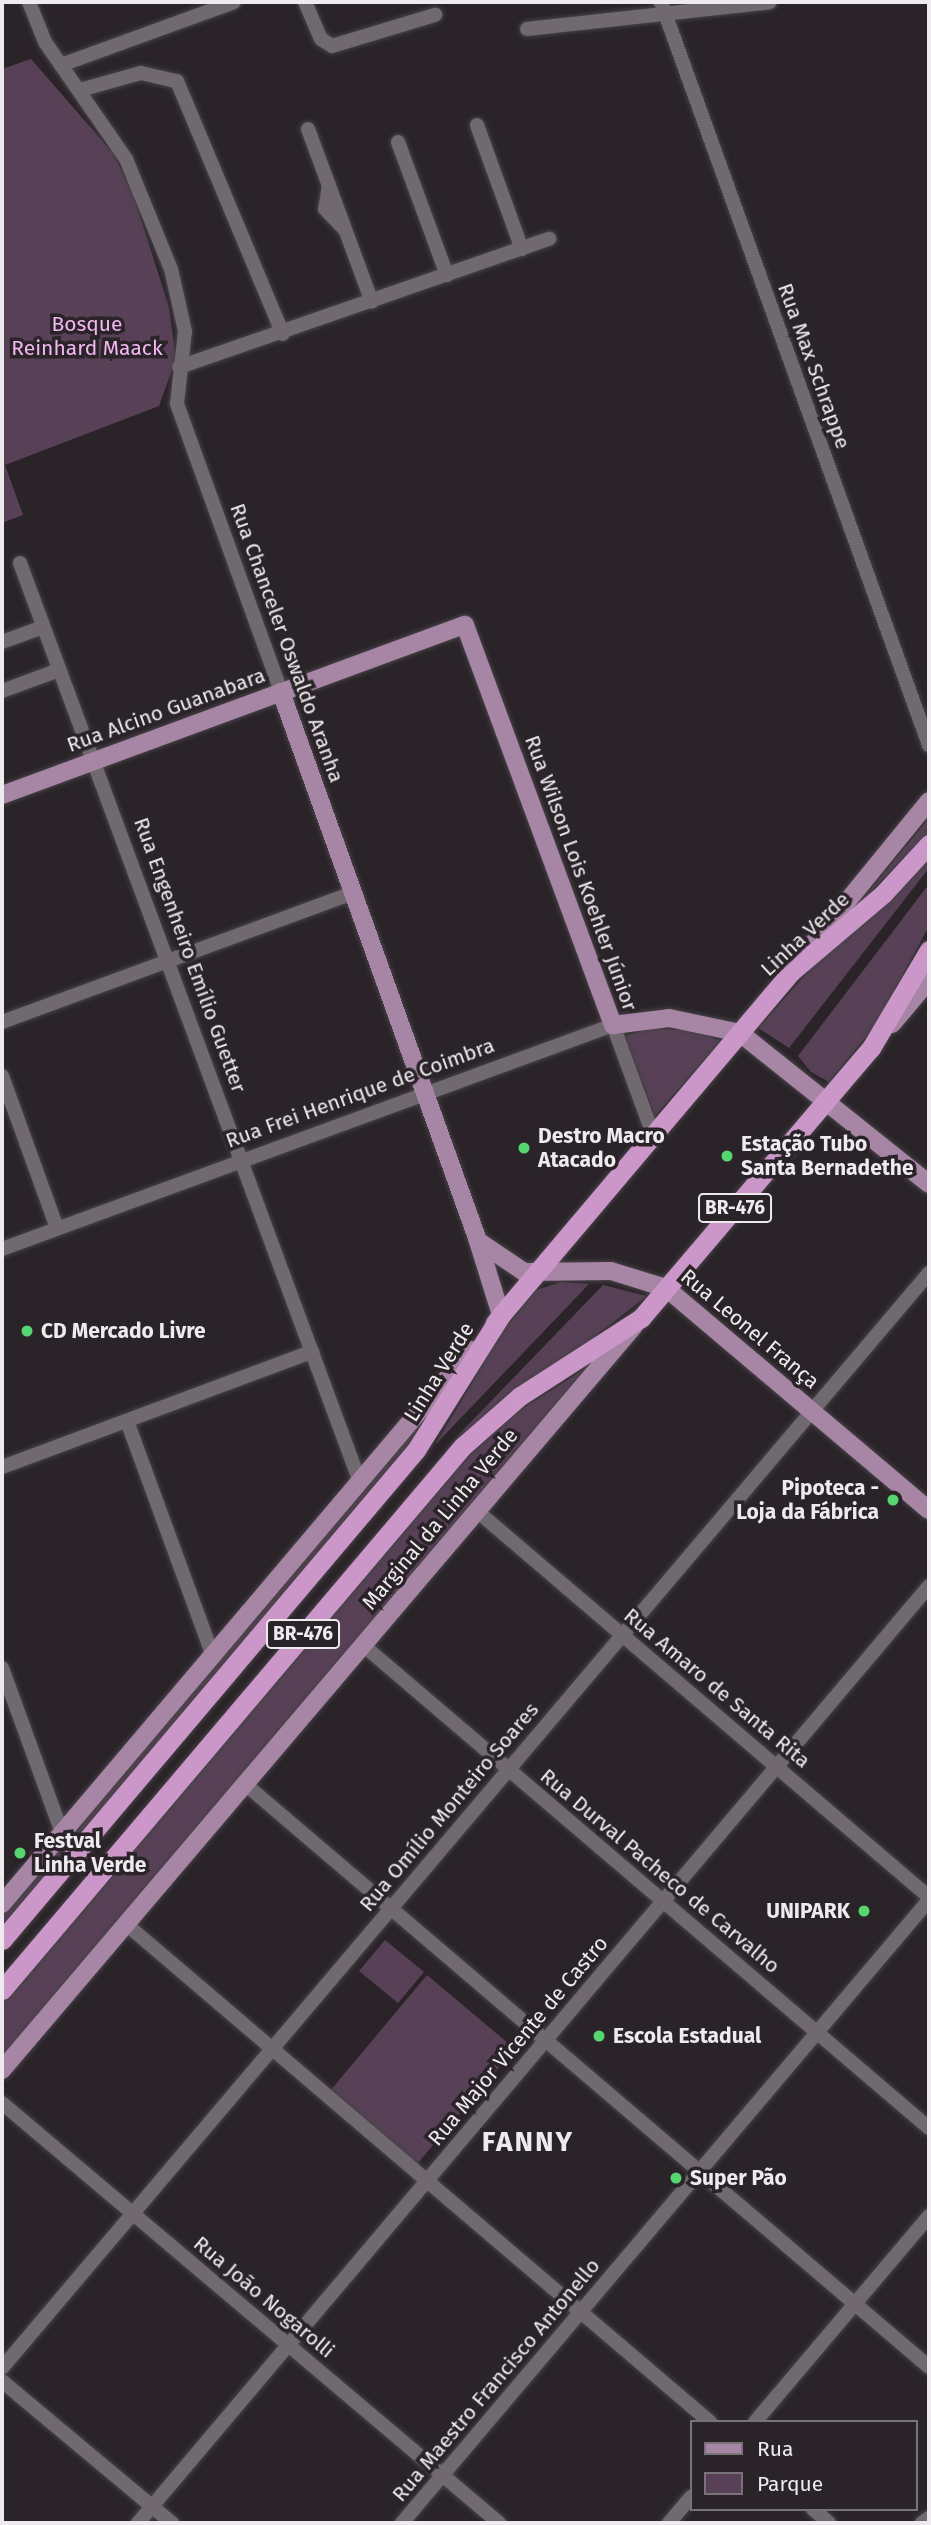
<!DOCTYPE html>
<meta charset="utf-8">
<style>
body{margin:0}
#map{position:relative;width:931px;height:2525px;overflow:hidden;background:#2a2429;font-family:"Fira Sans",sans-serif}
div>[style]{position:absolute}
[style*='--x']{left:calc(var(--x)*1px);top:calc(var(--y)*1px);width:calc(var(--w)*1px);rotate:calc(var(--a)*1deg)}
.green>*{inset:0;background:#584157}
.roads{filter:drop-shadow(0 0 2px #474247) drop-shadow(0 0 2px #474247)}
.minor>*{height:14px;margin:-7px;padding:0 7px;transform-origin:7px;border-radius:7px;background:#70696f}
.major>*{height:18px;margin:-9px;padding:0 9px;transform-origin:9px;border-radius:9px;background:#a785a5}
.highway>*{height:19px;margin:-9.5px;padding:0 9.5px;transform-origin:9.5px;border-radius:9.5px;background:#cb97c9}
.dots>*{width:19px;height:19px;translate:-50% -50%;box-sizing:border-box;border:4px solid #2a2429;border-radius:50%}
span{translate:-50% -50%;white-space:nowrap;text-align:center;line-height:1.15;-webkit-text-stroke:7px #2a2429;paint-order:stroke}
.shield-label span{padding:2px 5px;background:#2a2429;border:2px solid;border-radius:5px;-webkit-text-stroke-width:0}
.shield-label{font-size:19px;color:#eeeaee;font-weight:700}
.park-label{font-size:21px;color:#f4b7f2}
.street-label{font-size:21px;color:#eeeaee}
.poi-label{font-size:21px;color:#eeeaee;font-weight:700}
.left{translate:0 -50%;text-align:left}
.right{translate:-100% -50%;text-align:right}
.district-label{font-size:28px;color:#eeeaee;font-weight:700;letter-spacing:2px}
.frame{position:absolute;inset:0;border:4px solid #eeeaee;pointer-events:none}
.legend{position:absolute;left:690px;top:2420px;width:228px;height:91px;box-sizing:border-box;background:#2a2429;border:2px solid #787378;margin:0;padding:9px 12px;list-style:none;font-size:21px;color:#eeeaee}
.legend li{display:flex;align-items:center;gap:14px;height:35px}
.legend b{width:35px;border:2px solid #787378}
</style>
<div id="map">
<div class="green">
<div style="clip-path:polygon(31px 59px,113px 153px,133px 194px,169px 307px,176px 359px,159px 406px,5px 465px,23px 515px,2px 523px,2px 69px)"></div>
<div style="clip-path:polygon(929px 818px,929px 833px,859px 903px)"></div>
<div style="clip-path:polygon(929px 857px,929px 868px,789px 1048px,758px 1028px,825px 953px)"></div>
<div style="clip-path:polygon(929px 884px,929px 926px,877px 1023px,829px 1082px,811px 1072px,798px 1056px)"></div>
<div style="clip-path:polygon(651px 1028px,695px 1031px,721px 1041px,655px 1116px,625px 1036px)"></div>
<div style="clip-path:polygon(561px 1282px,589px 1284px,435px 1445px,504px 1329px,536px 1290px)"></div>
<div style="clip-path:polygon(603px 1285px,647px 1296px,444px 1453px,467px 1426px)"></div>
<div style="clip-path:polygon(594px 1363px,2px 2064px,2px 2001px,454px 1469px,520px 1410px)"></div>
<div style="clip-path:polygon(457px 1375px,433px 1416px,2px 1928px,2px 1912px)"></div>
<div style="clip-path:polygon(385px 1940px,424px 1972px,398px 2003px,359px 1971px)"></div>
<div style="clip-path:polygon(427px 1975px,515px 2049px,417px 2164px,330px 2091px)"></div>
</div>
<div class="roads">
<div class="minor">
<div style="--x:29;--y:2;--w:43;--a:68.2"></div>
<div style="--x:45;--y:42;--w:142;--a:55.3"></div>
<div style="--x:126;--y:159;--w:119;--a:67.8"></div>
<div style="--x:171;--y:269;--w:64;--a:77.3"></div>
<div style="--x:185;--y:331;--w:73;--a:96.3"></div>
<div style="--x:177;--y:404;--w:306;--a:70.1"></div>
<div style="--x:305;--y:2;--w:40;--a:66.6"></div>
<div style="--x:321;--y:39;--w:13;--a:32"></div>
<div style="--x:332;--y:46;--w:108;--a:-16.8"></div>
<div style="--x:661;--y:2;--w:790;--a:70.17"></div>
<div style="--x:527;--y:29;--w:244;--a:-6.3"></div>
<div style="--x:61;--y:65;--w:184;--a:-20"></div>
<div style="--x:80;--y:90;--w:63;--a:-15.6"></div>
<div style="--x:141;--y:73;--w:37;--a:13"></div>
<div style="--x:177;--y:81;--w:274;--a:67.3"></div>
<div style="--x:477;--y:125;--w:132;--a:70.1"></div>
<div style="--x:308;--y:129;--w:184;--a:69.7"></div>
<div style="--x:398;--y:142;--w:142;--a:69.8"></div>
<div style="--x:329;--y:185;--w:24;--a:99"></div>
<div style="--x:325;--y:209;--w:28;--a:46"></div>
<div style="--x:179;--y:367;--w:392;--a:-19.1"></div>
<div style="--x:20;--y:563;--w:980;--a:69.7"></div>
<div style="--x:2;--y:642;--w:44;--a:-20.1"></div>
<div style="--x:2;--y:691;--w:61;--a:-20.2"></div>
<div style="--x:2;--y:1022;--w:374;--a:-20.2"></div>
<div style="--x:2;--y:1076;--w:162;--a:70.1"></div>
<div style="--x:2;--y:1249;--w:651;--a:-20.13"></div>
<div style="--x:613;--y:1025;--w:119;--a:69.9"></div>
<div style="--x:127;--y:1421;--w:250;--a:69.9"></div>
<div style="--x:2;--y:1467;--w:331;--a:-20.4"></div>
<div style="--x:477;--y:1511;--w:594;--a:40.5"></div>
<div style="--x:363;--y:1645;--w:744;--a:40.48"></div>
<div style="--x:2;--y:1668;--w:176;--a:70"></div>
<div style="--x:245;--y:1784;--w:899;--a:40.44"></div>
<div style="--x:126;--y:1924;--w:768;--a:40.46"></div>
<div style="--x:2;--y:2103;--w:651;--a:40.2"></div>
<div style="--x:2;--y:2368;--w:1435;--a:-49.75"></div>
<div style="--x:2;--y:2381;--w:222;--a:39.9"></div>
<div style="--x:755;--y:2422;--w:270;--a:-49.8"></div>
<div style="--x:813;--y:2509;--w:21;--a:41"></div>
<div style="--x:138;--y:2523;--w:1226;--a:-49.83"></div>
<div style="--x:402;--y:2523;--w:816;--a:-49.77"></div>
<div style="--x:669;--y:2523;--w:34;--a:-50"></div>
<div style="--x:922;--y:2523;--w:9;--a:-36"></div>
</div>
<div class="major">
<div style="--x:281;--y:692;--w:580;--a:70.25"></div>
<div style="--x:477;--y:1238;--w:81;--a:72.7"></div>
<div style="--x:501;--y:1315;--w:11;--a:128"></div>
<div style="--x:2;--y:795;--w:493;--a:-20.2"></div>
<div style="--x:465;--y:625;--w:427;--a:69.7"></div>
<div style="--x:613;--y:1025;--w:56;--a:-7.1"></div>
<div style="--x:669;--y:1018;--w:73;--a:11.9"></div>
<div style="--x:740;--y:1033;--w:242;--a:38.6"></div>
<div style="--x:805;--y:953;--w:196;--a:-50.8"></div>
<div style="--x:892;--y:1024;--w:57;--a:-49.9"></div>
<div style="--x:481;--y:1243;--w:52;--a:34"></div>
<div style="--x:524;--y:1272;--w:87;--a:-0.7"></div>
<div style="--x:611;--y:1271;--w:58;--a:17.2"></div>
<div style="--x:666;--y:1288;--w:344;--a:40.2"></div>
<div style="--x:2;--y:1904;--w:726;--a:-49.75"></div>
<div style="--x:2;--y:2070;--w:976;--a:-49.65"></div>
</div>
<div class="highway">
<div style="--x:2;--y:1940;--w:641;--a:-49.81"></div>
<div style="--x:416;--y:1450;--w:160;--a:-57.8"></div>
<div style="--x:501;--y:1315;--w:449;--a:-49.8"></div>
<div style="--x:791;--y:972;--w:121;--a:-40.3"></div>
<div style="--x:883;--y:894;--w:68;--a:-47.4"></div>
<div style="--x:2;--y:1990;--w:712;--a:-49.73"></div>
<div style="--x:462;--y:1447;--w:77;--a:-41.3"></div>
<div style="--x:520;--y:1396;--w:144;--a:-32.8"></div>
<div style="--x:641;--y:1318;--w:355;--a:-49.6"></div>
<div style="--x:871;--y:1048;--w:114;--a:-59.4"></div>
</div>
</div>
<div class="dots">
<div style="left:524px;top:1148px;background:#56d671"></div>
<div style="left:727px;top:1156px;background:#56d671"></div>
<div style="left:27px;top:1331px;background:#56d671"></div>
<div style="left:893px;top:1500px;background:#56d671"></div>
<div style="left:20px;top:1853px;background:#56d671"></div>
<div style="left:864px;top:1911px;background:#56d671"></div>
<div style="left:599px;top:2036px;background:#56d671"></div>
<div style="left:676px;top:2178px;background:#56d671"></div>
</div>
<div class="shield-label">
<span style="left:735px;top:1208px">BR-476</span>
<span style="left:303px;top:1634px">BR-476</span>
</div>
<div class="park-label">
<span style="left:87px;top:336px">Bosque<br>Reinhard Maack</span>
</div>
<div class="street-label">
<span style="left:814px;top:366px;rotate:70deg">Rua Max Schrappe</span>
<span style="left:287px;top:643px;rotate:70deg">Rua Chanceler Oswaldo Aranha</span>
<span style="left:166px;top:710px;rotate:-20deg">Rua Alcino Guanabara</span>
<span style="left:581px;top:873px;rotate:70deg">Rua Wilson Lois Koehler Júnior</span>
<span style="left:805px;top:934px;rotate:-43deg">Linha Verde</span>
<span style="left:190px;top:955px;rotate:70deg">Rua Engenheiro Emílio Guetter</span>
<span style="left:360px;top:1093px;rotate:-20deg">Rua Frei Henrique de Coimbra</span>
<span style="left:750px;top:1329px;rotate:40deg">Rua Leonel França</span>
<span style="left:439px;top:1372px;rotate:-58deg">Linha Verde</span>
<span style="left:440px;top:1519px;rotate:-50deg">Marginal da Linha Verde</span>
<span style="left:717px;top:1688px;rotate:40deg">Rua Amaro de Santa Rita</span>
<span style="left:449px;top:1807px;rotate:-50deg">Rua Omílio Monteiro Soares</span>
<span style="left:660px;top:1871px;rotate:40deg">Rua Durval Pacheco de Carvalho</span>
<span style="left:518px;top:2041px;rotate:-50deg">Rua Major Vicente de Castro</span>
<span style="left:264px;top:2297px;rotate:40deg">Rua João Nogarolli</span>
<span style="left:496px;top:2380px;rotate:-50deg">Rua Maestro Francisco Antonello</span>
</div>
<div class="poi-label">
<span class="left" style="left:538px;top:1148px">Destro Macro<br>Atacado</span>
<span class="left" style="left:741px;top:1156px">Estação Tubo<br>Santa Bernadethe</span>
<span class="left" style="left:41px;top:1331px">CD Mercado Livre</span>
<span class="right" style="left:879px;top:1500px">Pipoteca -<br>Loja da Fábrica</span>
<span class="left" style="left:34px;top:1853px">Festval<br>Linha Verde</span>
<span class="right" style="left:850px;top:1911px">UNIPARK</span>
<span class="left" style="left:613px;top:2036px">Escola Estadual</span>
<span class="left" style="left:690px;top:2178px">Super Pão</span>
</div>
<div class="district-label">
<span style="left:528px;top:2142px">FANNY</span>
</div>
<div class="frame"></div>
<ul class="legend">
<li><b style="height:9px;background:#a785a5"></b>Rua</li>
<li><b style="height:19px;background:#584157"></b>Parque</li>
</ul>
</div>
